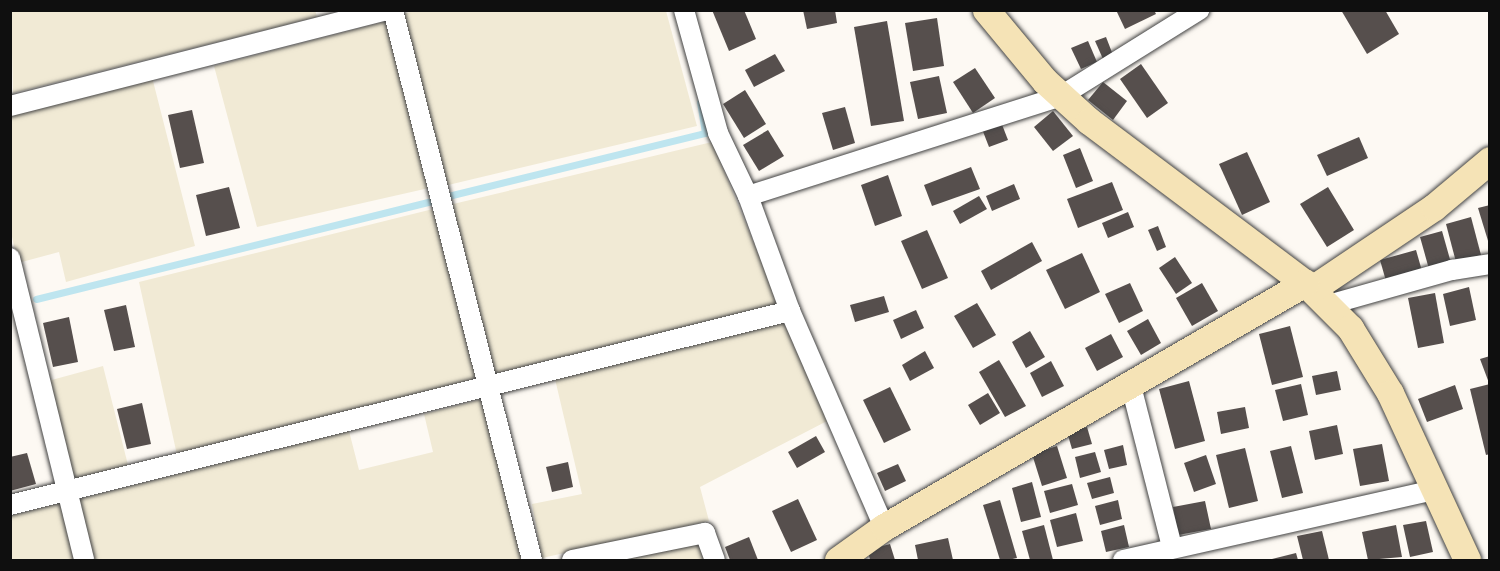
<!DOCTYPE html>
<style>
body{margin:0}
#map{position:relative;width:1500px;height:571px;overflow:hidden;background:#fdf9f3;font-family:"Times New Roman",serif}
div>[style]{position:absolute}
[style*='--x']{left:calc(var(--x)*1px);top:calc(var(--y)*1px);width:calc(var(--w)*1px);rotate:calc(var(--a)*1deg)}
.farmland>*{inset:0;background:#f1ead5}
.stream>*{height:7px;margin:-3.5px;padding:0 3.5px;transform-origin:3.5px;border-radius:3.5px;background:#bee5ef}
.building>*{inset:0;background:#564f4d}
.roads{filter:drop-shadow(0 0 2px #424242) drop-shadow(0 0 2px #424242)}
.street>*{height:20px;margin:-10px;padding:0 10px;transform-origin:10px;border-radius:10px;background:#fff}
.secondary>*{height:27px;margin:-13.5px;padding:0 13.5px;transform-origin:13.5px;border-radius:13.5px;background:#f5e3b6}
span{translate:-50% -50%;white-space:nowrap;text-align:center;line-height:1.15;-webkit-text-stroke:6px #fff;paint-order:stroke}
.frame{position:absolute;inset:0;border:12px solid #0f0f0f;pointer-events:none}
</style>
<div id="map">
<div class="farmland">
<div style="clip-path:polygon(315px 10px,317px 17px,13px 93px,11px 11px)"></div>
<div style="clip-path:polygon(416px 10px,666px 11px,697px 126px,444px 186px,400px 15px)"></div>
<div style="clip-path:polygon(387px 21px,429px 188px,257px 227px,214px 66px)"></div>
<div style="clip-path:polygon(152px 77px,195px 246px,66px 282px,59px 252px,18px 263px,10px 228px,10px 113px)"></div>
<div style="clip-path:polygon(712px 142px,779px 304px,492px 375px,449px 205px)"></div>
<div style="clip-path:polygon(433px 209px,478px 381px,177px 455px,139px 282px)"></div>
<div style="clip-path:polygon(782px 320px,790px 326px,829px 420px,700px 487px,709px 521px,542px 558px,532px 504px,582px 494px,555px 379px)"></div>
<div style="clip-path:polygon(103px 366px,129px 469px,72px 480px,48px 381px)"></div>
<div style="clip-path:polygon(486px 398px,524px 560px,94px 560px,79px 499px,349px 431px,359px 470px,433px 452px,424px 414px)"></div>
<div style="clip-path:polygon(60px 503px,75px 560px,11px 560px,10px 516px)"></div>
<div style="clip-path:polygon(702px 540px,709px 560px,603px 560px)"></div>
</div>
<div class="stream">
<div style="--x:444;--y:197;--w:269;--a:-13.8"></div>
<div style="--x:705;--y:133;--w:31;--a:-99"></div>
<div style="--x:36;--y:299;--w:411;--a:-13.9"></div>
</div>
<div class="building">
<div style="clip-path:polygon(712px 10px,744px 10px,756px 39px,729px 51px)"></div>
<div style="clip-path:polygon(803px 10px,835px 10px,837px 23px,807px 29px)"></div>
<div style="clip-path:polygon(1116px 10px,1154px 10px,1156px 14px,1125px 29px)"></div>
<div style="clip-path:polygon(1341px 10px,1385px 10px,1399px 34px,1367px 54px)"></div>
<div style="clip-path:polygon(937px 18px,944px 66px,913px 71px,905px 23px)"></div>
<div style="clip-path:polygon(887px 21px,904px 121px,871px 126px,854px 27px)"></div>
<div style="clip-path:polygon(1106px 37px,1113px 55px,1103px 59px,1095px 41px)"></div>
<div style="clip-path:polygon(1088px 41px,1097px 62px,1081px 69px,1071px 48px)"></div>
<div style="clip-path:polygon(775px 54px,785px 71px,754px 87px,745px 70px)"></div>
<div style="clip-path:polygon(1141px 64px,1168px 103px,1147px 118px,1120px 79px)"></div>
<div style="clip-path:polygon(975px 68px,995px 98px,973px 113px,953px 82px)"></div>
<div style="clip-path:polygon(939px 76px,947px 113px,918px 119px,910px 82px)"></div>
<div style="clip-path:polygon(1103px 82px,1127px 101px,1113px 120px,1088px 100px)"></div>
<div style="clip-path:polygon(745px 90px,766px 124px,744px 138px,723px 104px)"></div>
<div style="clip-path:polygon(845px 107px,855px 143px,833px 150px,822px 113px)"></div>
<div style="clip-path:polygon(192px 110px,204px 163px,180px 168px,168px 115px)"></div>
<div style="clip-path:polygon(1053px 111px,1073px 136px,1053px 151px,1034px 127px)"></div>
<div style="clip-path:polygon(1001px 122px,1008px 140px,989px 147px,982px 129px)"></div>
<div style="clip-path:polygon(768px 130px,784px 156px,759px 171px,743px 145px)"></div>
<div style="clip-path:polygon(1359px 137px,1368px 158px,1327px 176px,1317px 155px)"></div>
<div style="clip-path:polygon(1080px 148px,1093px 181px,1076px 188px,1063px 155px)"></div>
<div style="clip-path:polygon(1247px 152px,1270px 202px,1242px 215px,1219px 164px)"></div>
<div style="clip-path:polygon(971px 167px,980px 189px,932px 206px,924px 185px)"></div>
<div style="clip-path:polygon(888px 175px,902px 216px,875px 226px,861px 185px)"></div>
<div style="clip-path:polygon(1112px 182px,1123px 210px,1078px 228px,1067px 199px)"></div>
<div style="clip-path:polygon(1014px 184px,1020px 199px,992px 211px,986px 196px)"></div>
<div style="clip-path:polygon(229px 187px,240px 228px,206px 236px,196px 195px)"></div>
<div style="clip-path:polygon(1328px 187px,1354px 230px,1327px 247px,1300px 204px)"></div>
<div style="clip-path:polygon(979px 196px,987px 209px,960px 224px,953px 211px)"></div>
<div style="clip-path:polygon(1490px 205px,1490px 244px,1489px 244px,1478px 208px)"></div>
<div style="clip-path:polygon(1128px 212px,1134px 227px,1108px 238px,1102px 223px)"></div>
<div style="clip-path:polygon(1471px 217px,1481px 255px,1456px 262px,1446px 224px)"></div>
<div style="clip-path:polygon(1158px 226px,1166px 247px,1157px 251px,1148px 230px)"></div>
<div style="clip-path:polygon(927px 230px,948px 278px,922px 289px,901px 241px)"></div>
<div style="clip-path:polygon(1442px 231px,1451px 263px,1429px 269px,1420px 237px)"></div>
<div style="clip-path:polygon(1032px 242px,1042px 261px,991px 290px,981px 271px)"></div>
<div style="clip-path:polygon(1416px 250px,1422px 271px,1386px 281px,1380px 260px)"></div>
<div style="clip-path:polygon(1082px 253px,1100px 292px,1065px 309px,1046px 270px)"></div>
<div style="clip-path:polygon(1175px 257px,1192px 283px,1176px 294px,1159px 268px)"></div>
<div style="clip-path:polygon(1130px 283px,1143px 311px,1119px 323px,1105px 294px)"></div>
<div style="clip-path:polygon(1202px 283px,1218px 311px,1192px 326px,1176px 298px)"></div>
<div style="clip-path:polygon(1469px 287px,1476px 320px,1450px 326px,1443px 294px)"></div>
<div style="clip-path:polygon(1435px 293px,1444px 343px,1418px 348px,1408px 298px)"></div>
<div style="clip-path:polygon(884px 296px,889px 312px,855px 322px,850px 305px)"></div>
<div style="clip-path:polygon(977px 303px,996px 335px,973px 348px,954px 316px)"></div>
<div style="clip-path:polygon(126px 305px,135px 347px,114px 351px,104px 310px)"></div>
<div style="clip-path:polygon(916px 310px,924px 328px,901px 339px,893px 320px)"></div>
<div style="clip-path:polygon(69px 317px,78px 362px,53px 367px,43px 323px)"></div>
<div style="clip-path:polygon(1148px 319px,1161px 343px,1141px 355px,1127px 331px)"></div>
<div style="clip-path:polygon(1290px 326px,1303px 377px,1272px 385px,1259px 334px)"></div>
<div style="clip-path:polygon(1030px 331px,1045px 357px,1026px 368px,1012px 342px)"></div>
<div style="clip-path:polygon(1111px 334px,1123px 357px,1097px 371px,1085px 348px)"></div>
<div style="clip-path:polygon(925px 351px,934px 368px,910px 381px,902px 365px)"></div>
<div style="clip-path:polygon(1490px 356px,1490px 383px,1489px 383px,1480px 359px)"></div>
<div style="clip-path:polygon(999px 360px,1026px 406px,1005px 417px,979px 372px)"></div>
<div style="clip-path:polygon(1051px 361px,1064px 386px,1042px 397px,1030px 373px)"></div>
<div style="clip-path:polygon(1337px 371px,1341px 390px,1316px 395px,1312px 376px)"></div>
<div style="clip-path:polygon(1189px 381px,1205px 441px,1175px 449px,1159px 389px)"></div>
<div style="clip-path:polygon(1301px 384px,1308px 415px,1283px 421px,1275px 390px)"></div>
<div style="clip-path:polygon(1490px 384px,1490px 454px,1486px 455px,1470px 389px)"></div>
<div style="clip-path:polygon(1455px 385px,1463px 409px,1427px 422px,1418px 399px)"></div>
<div style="clip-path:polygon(890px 387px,911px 430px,884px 443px,863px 400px)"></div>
<div style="clip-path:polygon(988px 393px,1000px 413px,980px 425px,968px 405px)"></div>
<div style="clip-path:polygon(142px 403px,151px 444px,127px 449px,117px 409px)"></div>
<div style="clip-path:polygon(1245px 407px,1249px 428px,1221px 434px,1217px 412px)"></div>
<div style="clip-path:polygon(1337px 425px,1343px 454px,1315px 460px,1309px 431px)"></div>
<div style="clip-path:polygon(1087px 427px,1092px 444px,1072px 449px,1067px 432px)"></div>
<div style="clip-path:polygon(816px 436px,825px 452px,797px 468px,788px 452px)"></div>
<div style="clip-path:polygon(1382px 444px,1389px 481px,1360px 486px,1353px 449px)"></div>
<div style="clip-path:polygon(1123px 445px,1127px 465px,1109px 469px,1104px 450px)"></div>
<div style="clip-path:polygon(1057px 446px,1067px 478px,1042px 486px,1032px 454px)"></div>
<div style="clip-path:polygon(1291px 446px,1303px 493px,1282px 498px,1270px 451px)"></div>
<div style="clip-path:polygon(1245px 448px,1258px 501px,1229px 508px,1216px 455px)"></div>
<div style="clip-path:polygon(1095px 452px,1101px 472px,1080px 478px,1075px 457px)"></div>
<div style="clip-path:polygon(27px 453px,36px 484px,10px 491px,10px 457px)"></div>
<div style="clip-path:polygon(1206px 455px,1216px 484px,1194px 492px,1184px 463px)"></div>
<div style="clip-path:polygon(568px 462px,573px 487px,552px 492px,546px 467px)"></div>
<div style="clip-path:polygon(898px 464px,906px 481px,885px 491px,877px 473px)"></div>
<div style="clip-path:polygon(1110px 477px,1114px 493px,1092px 499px,1087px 483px)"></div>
<div style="clip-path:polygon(1032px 482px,1041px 517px,1021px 522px,1012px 488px)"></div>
<div style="clip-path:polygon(1072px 484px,1078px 505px,1050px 513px,1044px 491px)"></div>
<div style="clip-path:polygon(798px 499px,817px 540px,791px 552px,772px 511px)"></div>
<div style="clip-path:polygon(1000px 500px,1017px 558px,1008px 560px,1000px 560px,983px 505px)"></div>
<div style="clip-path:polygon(1118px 500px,1122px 519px,1100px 525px,1095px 506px)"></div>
<div style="clip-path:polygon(1205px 501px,1211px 529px,1178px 535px,1173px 507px)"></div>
<div style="clip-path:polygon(1076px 513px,1083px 541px,1057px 547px,1050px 520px)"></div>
<div style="clip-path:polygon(1426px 521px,1433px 552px,1410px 557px,1403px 525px)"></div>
<div style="clip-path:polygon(1044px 525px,1053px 560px,1030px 560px,1022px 531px)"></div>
<div style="clip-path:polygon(1124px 525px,1129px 547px,1106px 552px,1101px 531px)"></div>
<div style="clip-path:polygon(1396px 525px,1402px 557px,1368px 560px,1362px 532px)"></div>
<div style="clip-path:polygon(1322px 531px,1329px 560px,1303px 560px,1297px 536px)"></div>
<div style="clip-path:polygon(749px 537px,758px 560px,730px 560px,725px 547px)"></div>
<div style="clip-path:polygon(948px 538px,953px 560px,918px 560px,915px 545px)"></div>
<div style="clip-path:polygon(890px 544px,895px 560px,870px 560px,868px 550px)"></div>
<div style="clip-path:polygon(1296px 553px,1298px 560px,1268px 560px)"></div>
</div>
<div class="roads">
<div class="street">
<div style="--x:393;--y:10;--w:567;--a:75.82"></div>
<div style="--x:684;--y:10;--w:128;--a:74.5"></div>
<div style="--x:718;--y:133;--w:70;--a:64.5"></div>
<div style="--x:748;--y:196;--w:122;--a:69.9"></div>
<div style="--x:10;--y:106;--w:390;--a:-14.3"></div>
<div style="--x:748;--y:196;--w:329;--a:-17.7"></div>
<div style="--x:1061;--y:96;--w:163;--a:-31.9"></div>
<div style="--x:10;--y:258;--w:311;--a:76.2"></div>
<div style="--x:1328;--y:305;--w:129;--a:-15.8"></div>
<div style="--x:1452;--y:270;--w:38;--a:-9"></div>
<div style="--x:1131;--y:386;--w:166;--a:75.7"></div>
<div style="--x:10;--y:505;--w:804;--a:-13.97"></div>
<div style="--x:790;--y:311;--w:236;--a:66.5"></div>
<div style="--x:572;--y:560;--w:136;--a:-11.5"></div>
<div style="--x:705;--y:533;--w:29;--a:70"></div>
<div style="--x:1123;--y:560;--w:319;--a:-12.7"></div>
</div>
<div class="secondary">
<div style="--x:986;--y:10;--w:92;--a:50.3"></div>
<div style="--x:1045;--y:81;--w:59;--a:42.3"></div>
<div style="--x:1089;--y:121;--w:270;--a:36.9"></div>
<div style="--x:1305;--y:283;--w:64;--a:45"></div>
<div style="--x:1350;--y:328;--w:76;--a:58.4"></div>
<div style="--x:1390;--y:393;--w:184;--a:65.2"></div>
<div style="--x:1312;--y:289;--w:147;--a:-33.9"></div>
<div style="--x:1434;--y:207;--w:73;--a:-40"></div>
<div style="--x:838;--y:560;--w:57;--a:-35.7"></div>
<div style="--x:884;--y:527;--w:487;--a:-30.1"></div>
</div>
</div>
<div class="frame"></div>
</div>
